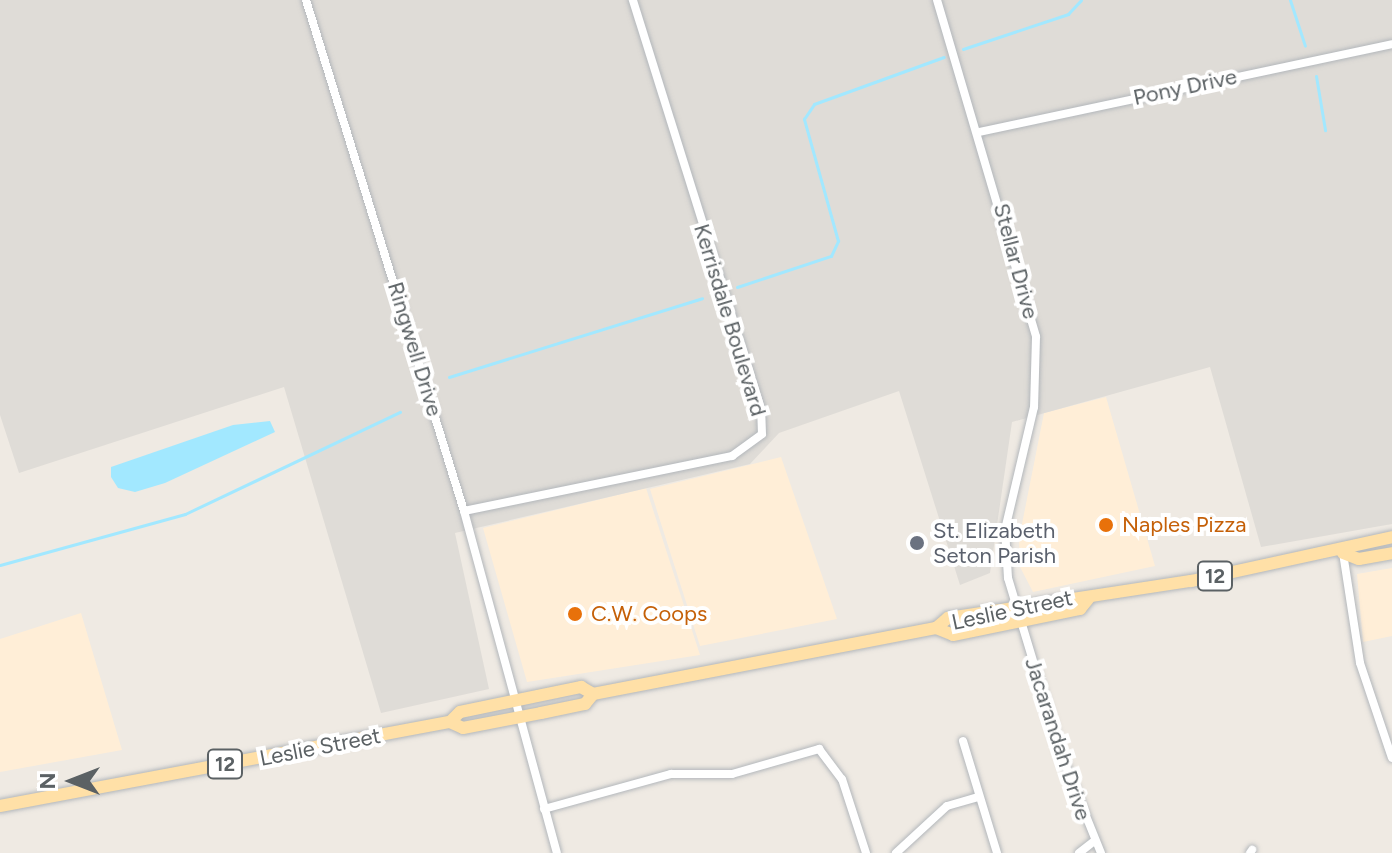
<!DOCTYPE html>
<style>
body{margin:0}
#map{position:relative;width:1392px;height:853px;overflow:hidden;background:#efeae3;font-family:Figtree,sans-serif}
div>[style]{position:absolute}
[style*='--x']{left:calc(var(--x)*1px);top:calc(var(--y)*1px);width:calc(var(--w)*1px);rotate:calc(var(--a)*1deg)}
.commercial>*{inset:0;background:#ffeed7}
.industrial>*{inset:0;background:#dfdcd7}
.water>*{inset:0;background:#a2e8ff}
.stream>*{height:3px;margin:-1.5px;padding:0 1.5px;transform-origin:1.5px;border-radius:1.5px;background:#a2e8ff}
.roads{filter:drop-shadow(0 0 2px #b3b7bb) drop-shadow(0 0 2px #b3b7bb)}
.street>*{height:8px;margin:-4px;padding:0 4px;transform-origin:4px;border-radius:4px;background:#fff}
.primary>*{height:12px;margin:-6px;padding:0 6px;transform-origin:6px;border-radius:6px;background:#ffe0a7}
.dots>*{width:22px;height:22px;translate:-50% -50%;box-sizing:border-box;border:4px solid #fff;border-radius:50%}
span{translate:-50% -50%;white-space:nowrap;text-align:center;line-height:1.15;-webkit-text-stroke:8px #fff;paint-order:stroke}
.shield-label span{padding:2px 6px;background:#fff;border:2px solid;border-radius:6px;-webkit-text-stroke-width:0}
.shield-label{font-size:20px;color:#5b6164;font-weight:700}
.street-label{font-size:22px;color:#5b6164}
.food-label{font-size:22px;color:#c56008}
.left{translate:0 -50%;text-align:left}
.worship-label{font-size:22px;color:#5b616d}
.north{position:absolute;left:32px;top:741px;width:80px;height:80px;-webkit-text-stroke:6px #fff;paint-order:stroke;rotate:270deg;font-size:22px;font-weight:700;line-height:32px;text-align:center;color:#5b6164}
.north::after{content:'';display:block;margin:auto;width:28px;height:36px;background:#5b6164;clip-path:polygon(50% 0,100% 100%,50% 72%,0 100%)}
</style>
<div id="map">
<div class="commercial">
<div style="clip-path:polygon(1106px 397px,1155px 566px,1033px 592px,1020px 567px,1019px 539px,1044px 413px)"></div>
<div style="clip-path:polygon(781px 457px,837px 619px,700px 646px,650px 489px)"></div>
<div style="clip-path:polygon(646px 488px,700px 655px,527px 682px,483px 528px)"></div>
<div style="clip-path:polygon(1392px 568px,1392px 636px,1363px 642px,1357px 574px)"></div>
<div style="clip-path:polygon(81px 613px,122px 750px,0 772px,0 639px)"></div>
</div>
<div class="industrial">
<div style="clip-path:polygon(0 0,1392px 0,1392px 524px,1261px 547px,1210px 367px,1012px 422px,990px 573px,960px 585px,899px 391px,779px 433px,750px 464px,455px 533px,489px 689px,381px 713px,284px 387px,19px 473px,0 415px)"></div>
</div>
<div class="water">
<div style="clip-path:polygon(270px 421px,275px 432px,165px 483px,135px 492px,118px 488px,111px 477px,111px 467px,233px 425px)"></div>
</div>
<div class="stream">
<div style="--x:1290;--y:0;--w:48;--a:71.9"></div>
<div style="--x:963;--y:49;--w:111;--a:-18.4"></div>
<div style="--x:1068;--y:14;--w:19;--a:-47"></div>
<div style="--x:1316;--y:76;--w:55;--a:80.5"></div>
<div style="--x:737;--y:287;--w:99;--a:-18.3"></div>
<div style="--x:831;--y:256;--w:17;--a:-65"></div>
<div style="--x:838;--y:241;--w:127;--a:-105.6"></div>
<div style="--x:804;--y:119;--w:18;--a:-56"></div>
<div style="--x:814;--y:104;--w:138;--a:-19.9"></div>
<div style="--x:449;--y:377;--w:265;--a:-17.3"></div>
<div style="--x:0;--y:565;--w:192;--a:-15.4"></div>
<div style="--x:185;--y:514;--w:238;--a:-25.4"></div>
</div>
<div class="roads">
<div class="street">
<div style="--x:306;--y:0;--w:535;--a:72.82"></div>
<div style="--x:464;--y:511;--w:354;--a:74.8"></div>
<div style="--x:937;--y:0;--w:351;--a:73.6"></div>
<div style="--x:1036;--y:337;--w:70;--a:91.6"></div>
<div style="--x:1034;--y:407;--w:126;--a:103.3"></div>
<div style="--x:1005;--y:530;--w:48;--a:86.4"></div>
<div style="--x:1008;--y:578;--w:184;--a:73.2"></div>
<div style="--x:1061;--y:754;--w:107;--a:68"></div>
<div style="--x:979;--y:132;--w:422;--a:-12"></div>
<div style="--x:464;--y:511;--w:274;--a:-11.6"></div>
<div style="--x:732;--y:456;--w:37;--a:-36"></div>
<div style="--x:762;--y:434;--w:25;--a:-92"></div>
<div style="--x:761;--y:409;--w:429;--a:-107.4"></div>
<div style="--x:1343;--y:553;--w:111;--a:81.2"></div>
<div style="--x:1360;--y:663;--w:100;--a:71.4"></div>
<div style="--x:963;--y:741;--w:117;--a:73.1"></div>
<div style="--x:544;--y:809;--w:132;--a:-15.4"></div>
<div style="--x:671;--y:774;--w:61;--a:0"></div>
<div style="--x:732;--y:774;--w:91;--a:-16"></div>
<div style="--x:819;--y:749;--w:38;--a:53"></div>
<div style="--x:842;--y:779;--w:78;--a:72"></div>
<div style="--x:896;--y:853;--w:69;--a:-42.7"></div>
<div style="--x:947;--y:806;--w:32;--a:-16"></div>
<div style="--x:1079;--y:853;--w:18;--a:-38"></div>
<div style="--x:1250;--y:853;--w:4;--a:-56"></div>
</div>
<div class="primary">
<div style="--x:1343;--y:553;--w:17;--a:21"></div>
<div style="--x:1359;--y:559;--w:34;--a:-10"></div>
<div style="--x:936;--y:628;--w:18;--a:22"></div>
<div style="--x:953;--y:635;--w:130;--a:-11.6"></div>
<div style="--x:1080;--y:609;--w:13;--a:-51"></div>
<div style="--x:450;--y:722;--w:14;--a:25"></div>
<div style="--x:463;--y:728;--w:79;--a:-10.9"></div>
<div style="--x:541;--y:713;--w:45;--a:-11.6"></div>
<div style="--x:585;--y:704;--w:13;--a:-51"></div>
<div style="--x:593;--y:694;--w:349;--a:-10.9"></div>
<div style="--x:936;--y:628;--w:16;--a:-40"></div>
<div style="--x:948;--y:618;--w:246;--a:-8.7"></div>
<div style="--x:1191;--y:581;--w:206;--a:-12.3"></div>
<div style="--x:0;--y:806;--w:458;--a:-10.6"></div>
<div style="--x:450;--y:722;--w:14;--a:-45"></div>
<div style="--x:460;--y:712;--w:124;--a:-11.7"></div>
<div style="--x:581;--y:687;--w:14;--a:30"></div>
</div>
</div>
<div class="dots">
<div style="left:1106px;top:525px;background:#e8710a"></div>
<div style="left:917px;top:543px;background:#6b7280"></div>
<div style="left:575px;top:614px;background:#e8710a"></div>
</div>
<div class="shield-label">
<span style="left:1215px;top:576px">12</span>
<span style="left:225px;top:764px">12</span>
</div>
<div class="street-label">
<span style="left:1185px;top:87px;rotate:-12deg">Pony Drive</span>
<span style="left:1016px;top:261px;rotate:75deg">Stellar Drive</span>
<span style="left:730px;top:320px;rotate:73deg">Kerrisdale Boulevard</span>
<span style="left:415px;top:349px;rotate:73deg">Ringwell Drive</span>
<span style="left:1012px;top:610px;rotate:-12deg">Leslie Street</span>
<span style="left:1058px;top:739px;rotate:72deg">Jacarandah Drive</span>
<span style="left:320px;top:747px;rotate:-11deg">Leslie Street</span>
</div>
<div class="food-label">
<span class="left" style="left:1122px;top:525px">Naples Pizza</span>
<span class="left" style="left:591px;top:614px">C.W. Coops</span>
</div>
<div class="worship-label">
<span class="left" style="left:933px;top:543px">St. Elizabeth<br>Seton Parish</span>
</div>
<div class="north">N</div>
</div>
